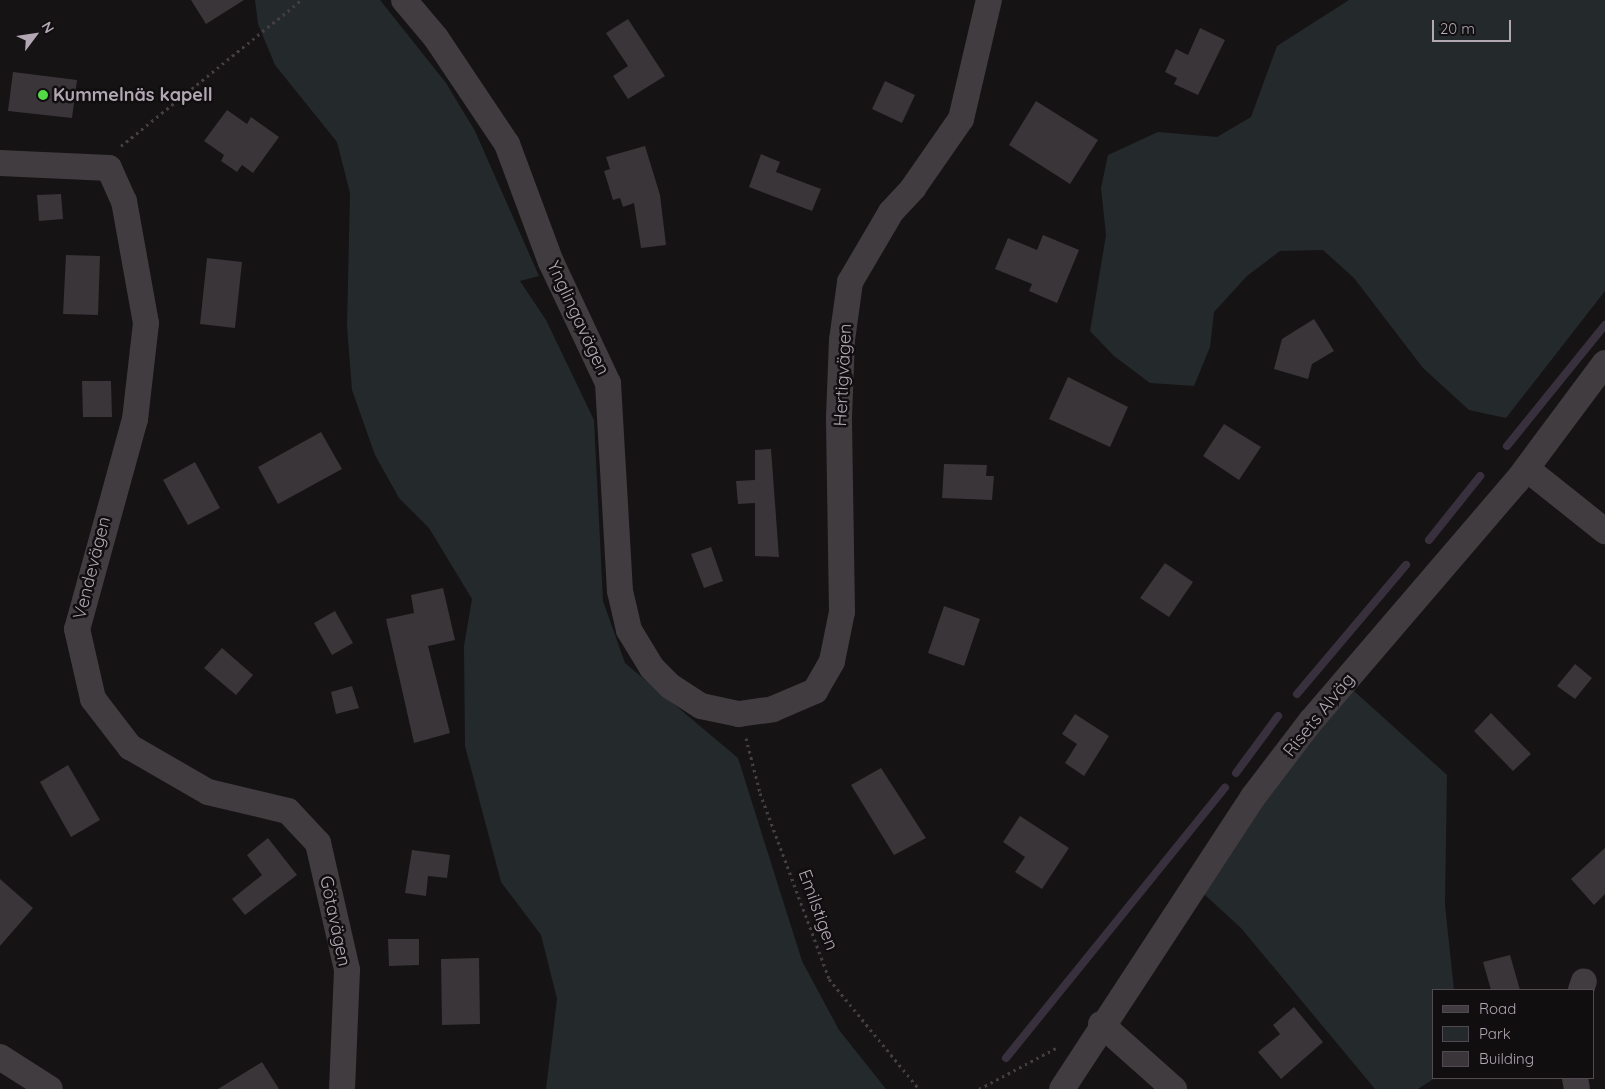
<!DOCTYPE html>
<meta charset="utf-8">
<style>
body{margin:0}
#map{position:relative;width:1605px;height:1089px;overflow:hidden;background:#151314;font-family:Quicksand,sans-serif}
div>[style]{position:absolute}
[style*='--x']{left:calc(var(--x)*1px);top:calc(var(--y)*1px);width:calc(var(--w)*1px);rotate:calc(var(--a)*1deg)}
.green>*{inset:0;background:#24292c}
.stream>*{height:8px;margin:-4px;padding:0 4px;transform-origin:4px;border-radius:4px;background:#39303e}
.building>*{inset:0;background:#393539}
.path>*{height:3px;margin-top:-1.5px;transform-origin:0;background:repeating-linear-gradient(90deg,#453f45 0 2.5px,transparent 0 6.5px)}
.minor>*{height:26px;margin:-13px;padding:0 13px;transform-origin:13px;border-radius:13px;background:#403c40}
.dots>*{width:14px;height:14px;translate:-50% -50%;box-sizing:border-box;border:2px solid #100e0f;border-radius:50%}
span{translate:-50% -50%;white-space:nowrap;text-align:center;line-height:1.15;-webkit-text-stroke:5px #100e0f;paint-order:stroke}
.poi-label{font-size:18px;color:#b2a7b3;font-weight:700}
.left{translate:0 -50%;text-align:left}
.street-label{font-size:18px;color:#b2a7b3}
.legend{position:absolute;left:1432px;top:989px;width:162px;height:90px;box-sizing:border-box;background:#100e0f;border:1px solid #514b51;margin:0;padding:6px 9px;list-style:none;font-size:15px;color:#b2a7b3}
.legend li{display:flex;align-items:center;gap:10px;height:25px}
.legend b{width:25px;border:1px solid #514b51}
.north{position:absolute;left:10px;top:10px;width:50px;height:50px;-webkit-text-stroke:4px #100e0f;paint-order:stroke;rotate:59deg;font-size:14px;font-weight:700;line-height:20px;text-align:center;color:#b2a7b3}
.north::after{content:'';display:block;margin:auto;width:18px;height:22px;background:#b2a7b3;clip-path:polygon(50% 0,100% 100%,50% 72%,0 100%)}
.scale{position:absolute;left:1432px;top:20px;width:79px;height:22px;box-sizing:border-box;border:2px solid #b2a7b3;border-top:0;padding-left:6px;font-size:15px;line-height:18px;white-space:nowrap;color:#b2a7b3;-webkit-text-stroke:4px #100e0f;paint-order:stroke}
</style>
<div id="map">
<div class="green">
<div style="clip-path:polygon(255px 0,380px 0,446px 83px,475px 131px,539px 276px,520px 281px,546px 320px,594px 420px,603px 601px,625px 663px,738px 758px,802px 961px,839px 1030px,886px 1089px,546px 1089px,557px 999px,541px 935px,501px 882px,465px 746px,464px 646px,472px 599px,429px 528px,399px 498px,375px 455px,352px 390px,347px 326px,350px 193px,337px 142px,275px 65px,258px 24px)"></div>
<div style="clip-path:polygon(1349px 0,1605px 0,1605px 291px,1506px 418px,1469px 410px,1423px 368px,1354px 278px,1323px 250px,1280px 251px,1247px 276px,1214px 312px,1210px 347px,1194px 386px,1150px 383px,1114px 356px,1090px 331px,1106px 235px,1101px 188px,1108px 155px,1158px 132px,1217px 137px,1251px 117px,1277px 46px)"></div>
<div style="clip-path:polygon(1354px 691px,1447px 775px,1445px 905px,1454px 990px,1434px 990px,1435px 1078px,1418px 1089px,1375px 1089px,1241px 928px,1193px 884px,1312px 726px)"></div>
</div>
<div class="stream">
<div style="--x:1507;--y:446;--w:156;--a:-51"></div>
<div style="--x:1429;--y:540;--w:82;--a:-51.4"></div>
<div style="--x:1297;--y:694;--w:169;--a:-49.8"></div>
<div style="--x:1236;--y:773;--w:71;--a:-53.6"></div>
<div style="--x:1006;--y:1058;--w:348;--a:-51"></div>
</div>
<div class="building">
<div style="clip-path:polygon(191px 0,244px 0,206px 24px)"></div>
<div style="clip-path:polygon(628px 19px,665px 76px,628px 99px,613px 76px,628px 66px,606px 33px)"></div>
<div style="clip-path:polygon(1200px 28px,1225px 40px,1198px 95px,1174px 84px,1177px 78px,1165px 72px,1176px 49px,1188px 55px)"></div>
<div style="clip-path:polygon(13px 72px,77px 80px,72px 118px,8px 111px)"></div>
<div style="clip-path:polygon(885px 81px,915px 95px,902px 123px,872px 109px)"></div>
<div style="clip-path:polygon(1036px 101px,1098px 140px,1070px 184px,1009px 145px)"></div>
<div style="clip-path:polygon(227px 110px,247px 124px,251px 117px,279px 137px,253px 173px,242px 165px,237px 172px,221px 161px,224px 155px,204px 141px)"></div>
<div style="clip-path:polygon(645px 146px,660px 195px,666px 245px,641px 248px,634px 203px,623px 207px,620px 198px,613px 200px,604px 171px,610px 169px,606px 157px)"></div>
<div style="clip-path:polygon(761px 154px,780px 162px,776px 172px,821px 189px,812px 211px,749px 187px)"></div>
<div style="clip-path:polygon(61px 194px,63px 219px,39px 221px,37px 195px)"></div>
<div style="clip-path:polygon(1043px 235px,1079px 250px,1057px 303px,1029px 291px,1032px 284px,995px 269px,1008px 238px,1037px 250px)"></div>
<div style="clip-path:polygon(66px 255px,100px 256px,98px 315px,63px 314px)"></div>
<div style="clip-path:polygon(207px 258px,242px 262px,235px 328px,200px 324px)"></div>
<div style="clip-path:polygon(1314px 319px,1334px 351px,1312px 364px,1308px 379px,1274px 369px,1282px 339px)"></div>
<div style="clip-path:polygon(1068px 377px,1128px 407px,1110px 447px,1049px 419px)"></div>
<div style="clip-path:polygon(82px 381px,111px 381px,112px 417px,83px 417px)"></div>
<div style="clip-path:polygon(1224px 424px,1261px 447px,1239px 480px,1203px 456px)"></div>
<div style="clip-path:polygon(321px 432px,342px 469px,278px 504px,258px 467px)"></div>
<div style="clip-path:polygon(771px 449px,779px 557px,755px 556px,755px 503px,738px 504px,736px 481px,755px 480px,755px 450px)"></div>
<div style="clip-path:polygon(195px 462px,220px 508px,188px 525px,163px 480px)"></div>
<div style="clip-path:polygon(944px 464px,987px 465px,986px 476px,994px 476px,992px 500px,942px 498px)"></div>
<div style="clip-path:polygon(711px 547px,723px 581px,704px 588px,691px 554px)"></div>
<div style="clip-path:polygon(1165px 563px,1193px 582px,1169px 617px,1140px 598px)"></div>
<div style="clip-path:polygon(443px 588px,455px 640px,428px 646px,450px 733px,414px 743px,386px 619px,414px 613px,411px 595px)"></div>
<div style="clip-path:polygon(944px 606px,980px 619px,964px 666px,928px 653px)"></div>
<div style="clip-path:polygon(335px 611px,353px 643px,332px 655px,314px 623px)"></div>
<div style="clip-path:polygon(222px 648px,253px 675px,236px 695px,204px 668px)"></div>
<div style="clip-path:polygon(1575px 664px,1592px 678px,1575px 699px,1557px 686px)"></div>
<div style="clip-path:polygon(352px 686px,359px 708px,336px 714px,331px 692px)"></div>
<div style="clip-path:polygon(1491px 713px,1531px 754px,1513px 771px,1474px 731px)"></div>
<div style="clip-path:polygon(1075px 714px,1109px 736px,1084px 776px,1065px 763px,1077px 744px,1062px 734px)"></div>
<div style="clip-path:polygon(68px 765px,100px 820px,71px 837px,40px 782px)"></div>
<div style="clip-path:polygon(881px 768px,926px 838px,894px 855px,851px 785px)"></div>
<div style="clip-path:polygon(1020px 816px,1069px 848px,1042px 889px,1015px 872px,1025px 857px,1003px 842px)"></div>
<div style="clip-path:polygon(268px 838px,297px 875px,245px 915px,232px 899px,262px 875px,247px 855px)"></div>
<div style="clip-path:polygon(1605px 848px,1605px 894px,1594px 905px,1571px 879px)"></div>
<div style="clip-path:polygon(412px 850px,450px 855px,447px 878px,428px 876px,426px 896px,405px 893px)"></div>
<div style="clip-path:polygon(0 879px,33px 908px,0 946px)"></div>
<div style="clip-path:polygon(388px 939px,419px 939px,419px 965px,389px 966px)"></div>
<div style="clip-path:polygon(1510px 955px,1520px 990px,1491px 990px,1483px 962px)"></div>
<div style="clip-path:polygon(479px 958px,480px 1024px,442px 1025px,441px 959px)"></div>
<div style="clip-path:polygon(1294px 1007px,1323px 1042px,1281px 1079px,1258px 1052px,1280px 1034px,1273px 1025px)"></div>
<div style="clip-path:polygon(262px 1062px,279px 1089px,218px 1089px)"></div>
</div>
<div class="path">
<div style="--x:121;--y:146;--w:232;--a:-39"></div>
<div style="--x:746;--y:738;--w:57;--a:75.7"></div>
<div style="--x:760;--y:793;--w:198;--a:69.6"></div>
<div style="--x:829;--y:979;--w:142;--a:50.7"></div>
<div style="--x:979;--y:1089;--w:87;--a:-28"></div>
</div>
<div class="minor">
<div style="--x:404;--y:0;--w:50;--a:49.9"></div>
<div style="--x:436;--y:38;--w:128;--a:56.2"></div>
<div style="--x:507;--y:144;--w:126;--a:69.6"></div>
<div style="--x:551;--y:262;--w:134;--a:64.8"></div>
<div style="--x:608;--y:383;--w:208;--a:86.7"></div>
<div style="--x:620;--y:591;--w:40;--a:77"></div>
<div style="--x:629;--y:630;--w:44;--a:58.8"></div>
<div style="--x:652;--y:668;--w:25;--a:45"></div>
<div style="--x:670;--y:686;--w:37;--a:33"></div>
<div style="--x:701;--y:706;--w:39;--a:12"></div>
<div style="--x:739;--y:714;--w:34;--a:-8"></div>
<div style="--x:773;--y:709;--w:46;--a:-23.2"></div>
<div style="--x:815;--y:691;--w:34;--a:-60"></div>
<div style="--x:832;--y:661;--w:50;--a:-78.5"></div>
<div style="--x:842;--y:612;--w:195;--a:-90.9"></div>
<div style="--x:839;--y:417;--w:77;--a:-87.8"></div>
<div style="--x:842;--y:340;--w:59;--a:-82.1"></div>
<div style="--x:850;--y:282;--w:81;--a:-59.6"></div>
<div style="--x:891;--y:212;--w:33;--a:-47"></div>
<div style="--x:913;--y:188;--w:84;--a:-55.2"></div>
<div style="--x:961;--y:119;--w:122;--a:-76.8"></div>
<div style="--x:0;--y:163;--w:109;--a:2.6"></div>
<div style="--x:109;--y:168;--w:36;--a:66"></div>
<div style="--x:124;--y:201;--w:124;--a:79.8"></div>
<div style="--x:146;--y:323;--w:97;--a:96.5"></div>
<div style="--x:135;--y:419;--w:218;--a:105.4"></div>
<div style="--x:77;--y:629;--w:72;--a:77.1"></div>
<div style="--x:93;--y:699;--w:61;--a:52.4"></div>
<div style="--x:130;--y:747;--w:90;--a:30"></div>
<div style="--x:208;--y:792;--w:82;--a:13.4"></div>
<div style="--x:288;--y:811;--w:44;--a:46.8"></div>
<div style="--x:318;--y:843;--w:130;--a:77.1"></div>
<div style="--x:347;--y:970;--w:119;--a:92.4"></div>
<div style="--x:1527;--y:469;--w:100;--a:38.5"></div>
<div style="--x:1581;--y:990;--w:9;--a:-72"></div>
<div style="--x:1101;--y:1024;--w:98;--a:41.7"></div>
<div style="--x:0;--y:1057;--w:59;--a:32.6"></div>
<div style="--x:1575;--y:1078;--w:11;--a:80"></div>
<div style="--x:1062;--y:1089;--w:349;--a:-56.8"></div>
<div style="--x:1253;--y:797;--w:96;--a:-52.7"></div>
<div style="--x:1311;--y:721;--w:316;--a:-49.4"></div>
<div style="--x:1517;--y:481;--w:147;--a:-53.3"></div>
</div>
<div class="dots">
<div style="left:43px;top:95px;background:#53da45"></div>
</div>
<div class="poi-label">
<span class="left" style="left:53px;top:95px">Kummelnäs kapell</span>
</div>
<div class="street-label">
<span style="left:578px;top:318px;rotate:65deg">Ynglingavägen</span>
<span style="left:843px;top:375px;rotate:-87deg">Hertigvägen</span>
<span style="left:92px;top:568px;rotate:-76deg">Vendevägen</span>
<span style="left:1319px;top:715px;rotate:-51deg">Risets Alväg</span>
<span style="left:818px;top:910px;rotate:70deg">Emilstigen</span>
<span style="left:335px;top:921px;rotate:78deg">Götavägen</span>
</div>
<ul class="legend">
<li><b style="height:6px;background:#403c40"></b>Road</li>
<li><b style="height:14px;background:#24292c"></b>Park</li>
<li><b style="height:14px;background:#393539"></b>Building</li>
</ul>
<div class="north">N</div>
<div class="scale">20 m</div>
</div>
